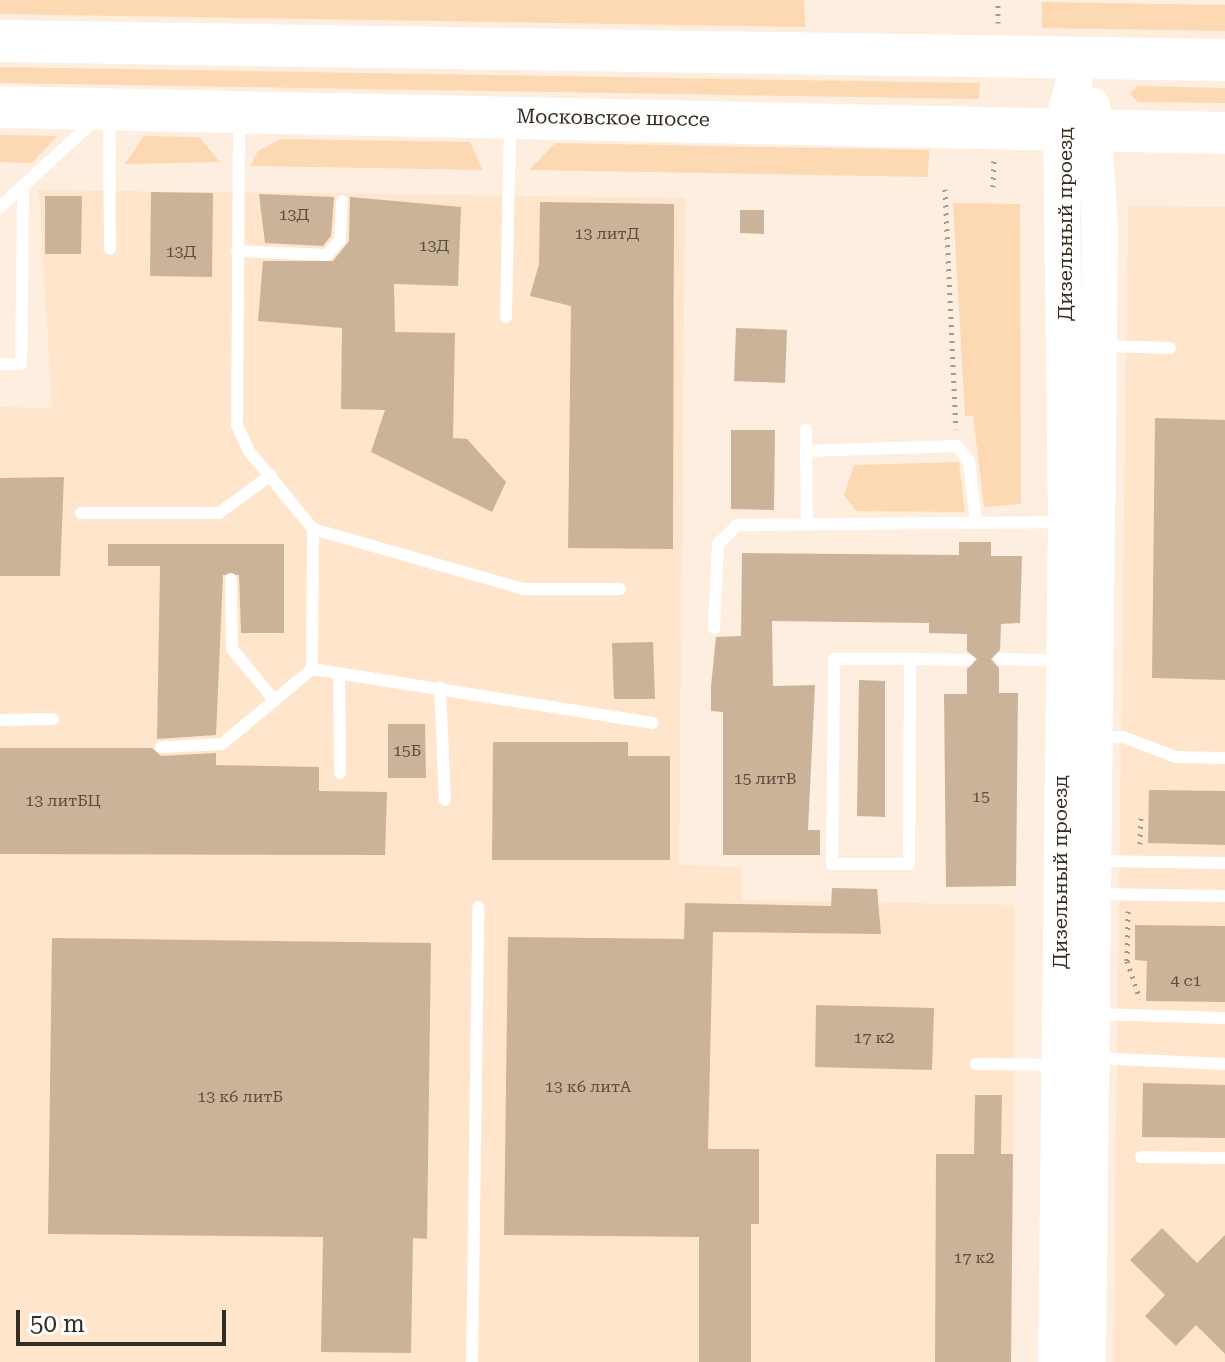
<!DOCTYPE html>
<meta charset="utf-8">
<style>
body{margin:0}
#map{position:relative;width:1225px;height:1362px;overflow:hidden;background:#feeedf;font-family:"Roboto Serif",serif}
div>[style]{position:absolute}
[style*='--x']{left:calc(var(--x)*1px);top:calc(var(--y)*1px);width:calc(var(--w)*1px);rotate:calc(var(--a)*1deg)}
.built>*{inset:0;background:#fee5cb}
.green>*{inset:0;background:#fcd9b3}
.building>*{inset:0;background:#cbb39a}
.path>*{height:5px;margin-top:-2.5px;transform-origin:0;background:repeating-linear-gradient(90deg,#a6998c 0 2px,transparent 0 8px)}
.lane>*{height:12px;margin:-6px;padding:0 6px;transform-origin:6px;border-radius:6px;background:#fff}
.secondary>*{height:36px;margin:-18px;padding:0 18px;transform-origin:18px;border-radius:18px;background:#fff}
.primary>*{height:42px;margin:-21px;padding:0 21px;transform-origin:21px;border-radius:21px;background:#fff}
span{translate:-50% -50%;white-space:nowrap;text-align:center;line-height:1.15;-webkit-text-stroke:8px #fefefe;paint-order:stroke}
.number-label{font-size:16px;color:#5a4e40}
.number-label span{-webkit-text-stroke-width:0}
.street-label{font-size:20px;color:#352c22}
.scale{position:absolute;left:16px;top:1310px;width:210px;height:36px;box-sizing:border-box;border:4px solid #352c22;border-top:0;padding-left:10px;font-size:24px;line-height:28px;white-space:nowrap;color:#352c22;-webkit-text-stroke:6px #fefefe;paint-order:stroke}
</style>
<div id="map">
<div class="built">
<div style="clip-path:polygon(39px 190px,685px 198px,679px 865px,741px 867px,742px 900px,1015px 905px,1011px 1362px,0 1362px,0 407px,52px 408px)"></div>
<div style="clip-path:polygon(1128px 206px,1225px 207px,1225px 1362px,1113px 1362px)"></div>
</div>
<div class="green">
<div style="clip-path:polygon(0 0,804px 0,805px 27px,0 14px)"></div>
<div style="clip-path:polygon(1042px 2px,1225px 5px,1225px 31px,1042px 28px)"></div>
<div style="clip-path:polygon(0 67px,980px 83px,979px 99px,0 83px)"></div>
<div style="clip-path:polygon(1138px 86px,1225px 88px,1225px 103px,1138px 102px,1130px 94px)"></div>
<div style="clip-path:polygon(0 135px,57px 136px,32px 163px,0 162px)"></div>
<div style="clip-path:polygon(144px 136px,199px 137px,220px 162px,125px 164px)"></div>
<div style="clip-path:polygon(281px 139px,470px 142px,483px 170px,250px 166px,258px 151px)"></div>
<div style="clip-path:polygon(555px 143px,929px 150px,928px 177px,529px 170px)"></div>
<div style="clip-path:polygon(953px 203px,1020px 204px,1021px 504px,984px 507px,973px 416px,965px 416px)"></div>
<div style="clip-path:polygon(959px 462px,965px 512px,856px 511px,844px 495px,854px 465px)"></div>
</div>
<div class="building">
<div style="clip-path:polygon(151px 192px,213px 193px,212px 277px,150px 276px)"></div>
<div style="clip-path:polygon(259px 194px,334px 197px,331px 236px,323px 246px,265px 243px)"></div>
<div style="clip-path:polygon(45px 196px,82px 196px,81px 254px,45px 254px)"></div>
<div style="clip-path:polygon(350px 197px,461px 207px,458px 286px,394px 284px,395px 332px,455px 333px,453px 438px,467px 439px,506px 482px,492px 512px,371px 452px,385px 410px,341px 409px,342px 328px,258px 321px,263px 261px,333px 261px,349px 241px)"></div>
<div style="clip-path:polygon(540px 202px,674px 204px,673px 549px,568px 548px,571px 306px,530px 296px,539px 264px)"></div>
<div style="clip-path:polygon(740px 210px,764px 210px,764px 234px,740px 233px)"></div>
<div style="clip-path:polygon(736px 328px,787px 330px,785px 383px,734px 381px)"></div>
<div style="clip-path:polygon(1155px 418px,1225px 420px,1225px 680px,1152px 678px)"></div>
<div style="clip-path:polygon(731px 430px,775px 430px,774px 510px,731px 509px)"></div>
<div style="clip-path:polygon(64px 477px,60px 576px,0 576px,0 478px)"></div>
<div style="clip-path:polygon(959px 542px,991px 542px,991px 556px,1022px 556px,1020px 623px,1001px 624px,1000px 650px,991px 659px,999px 668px,999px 693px,1018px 693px,1016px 886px,946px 887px,944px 694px,967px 694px,967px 669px,977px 659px,967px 651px,967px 634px,929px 633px,929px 623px,772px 621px,773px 686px,815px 685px,808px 830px,820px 830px,820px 855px,723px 855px,723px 712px,711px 711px,711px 686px,716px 637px,741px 636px,742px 553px,959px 555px)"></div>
<div style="clip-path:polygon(108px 544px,284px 544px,284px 633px,241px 633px,239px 575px,223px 575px,216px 735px,157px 739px,160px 566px,108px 566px)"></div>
<div style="clip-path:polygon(653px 642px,655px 699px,614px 699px,612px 643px)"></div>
<div style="clip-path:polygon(859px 680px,885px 681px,885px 817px,857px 816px)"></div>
<div style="clip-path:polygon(388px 724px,425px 724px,426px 778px,388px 778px)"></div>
<div style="clip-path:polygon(493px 742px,628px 742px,628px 756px,670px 756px,670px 860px,492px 860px)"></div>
<div style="clip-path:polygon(0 748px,152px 748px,161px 756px,216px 753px,216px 765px,319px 767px,319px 791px,387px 792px,385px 855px,0 854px)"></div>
<div style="clip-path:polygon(1149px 790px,1225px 791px,1225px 845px,1148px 843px)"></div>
<div style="clip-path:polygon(832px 888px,877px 889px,881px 934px,713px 932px,708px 1149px,759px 1149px,759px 1224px,751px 1224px,751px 1362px,699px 1362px,699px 1237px,504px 1235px,508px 937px,684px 939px,685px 903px,831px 906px)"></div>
<div style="clip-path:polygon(1135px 925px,1225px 926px,1225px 1002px,1146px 1001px,1147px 961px,1135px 960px)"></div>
<div style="clip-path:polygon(52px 938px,431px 943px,427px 1239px,413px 1238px,411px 1353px,321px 1352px,323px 1237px,48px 1234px)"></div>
<div style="clip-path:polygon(816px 1005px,934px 1008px,932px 1070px,815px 1067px)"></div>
<div style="clip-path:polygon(1143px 1083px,1225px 1085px,1225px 1138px,1142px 1137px)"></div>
<div style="clip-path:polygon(975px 1095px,1002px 1095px,1001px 1154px,1013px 1154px,1011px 1362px,935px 1362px,936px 1154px,974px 1154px)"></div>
<div style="clip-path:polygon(1162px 1228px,1197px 1263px,1225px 1235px,1225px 1354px,1196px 1325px,1176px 1346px,1145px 1316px,1165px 1295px,1130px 1260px)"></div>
</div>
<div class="path">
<div style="--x:998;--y:23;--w:23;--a:-90"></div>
<div style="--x:993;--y:187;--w:27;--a:-88"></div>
<div style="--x:945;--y:189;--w:240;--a:87.4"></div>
<div style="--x:1140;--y:844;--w:26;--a:-88"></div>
<div style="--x:1128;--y:911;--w:50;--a:91.1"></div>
<div style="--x:1127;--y:961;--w:40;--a:71.1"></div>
</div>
<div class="lane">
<div style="--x:109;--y:115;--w:134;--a:89.6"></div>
<div style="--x:0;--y:207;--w:129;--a:-42.5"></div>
<div style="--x:237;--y:251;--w:90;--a:2.5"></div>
<div style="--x:327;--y:255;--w:20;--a:-49"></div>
<div style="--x:340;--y:240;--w:39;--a:-87"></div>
<div style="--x:506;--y:317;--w:193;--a:-88.8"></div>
<div style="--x:1102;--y:346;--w:68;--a:1.7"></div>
<div style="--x:0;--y:364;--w:21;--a:0"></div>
<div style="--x:21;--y:364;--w:176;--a:-89.3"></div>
<div style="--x:806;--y:451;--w:21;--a:-90"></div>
<div style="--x:81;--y:513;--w:138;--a:0"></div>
<div style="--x:219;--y:513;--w:64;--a:-36.2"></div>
<div style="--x:807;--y:522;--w:71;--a:-90.8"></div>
<div style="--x:806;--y:451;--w:151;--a:-1.9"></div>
<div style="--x:957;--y:446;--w:20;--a:53"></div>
<div style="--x:969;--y:462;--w:60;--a:83.3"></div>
<div style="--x:313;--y:529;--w:218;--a:15.9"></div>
<div style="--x:523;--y:589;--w:97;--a:0"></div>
<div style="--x:231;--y:579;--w:70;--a:89.2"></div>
<div style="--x:232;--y:649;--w:67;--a:50.4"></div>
<div style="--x:714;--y:628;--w:84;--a:-87.3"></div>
<div style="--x:718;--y:544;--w:27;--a:-45"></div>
<div style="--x:737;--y:525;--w:325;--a:-0.5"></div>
<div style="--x:910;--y:659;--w:205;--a:90.3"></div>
<div style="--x:909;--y:864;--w:77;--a:180"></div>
<div style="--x:832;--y:864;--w:205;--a:-89.4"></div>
<div style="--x:834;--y:659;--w:76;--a:0"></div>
<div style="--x:910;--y:659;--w:58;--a:1"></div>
<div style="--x:1000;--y:659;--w:61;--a:1.9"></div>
<div style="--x:312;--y:669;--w:345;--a:9"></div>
<div style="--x:339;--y:673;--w:100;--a:89.4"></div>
<div style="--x:440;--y:687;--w:113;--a:87.5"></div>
<div style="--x:0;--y:720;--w:53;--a:-1.1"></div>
<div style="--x:1096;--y:738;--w:27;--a:-2"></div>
<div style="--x:1123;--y:737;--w:57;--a:20.7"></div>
<div style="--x:1176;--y:757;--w:49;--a:1.2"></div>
<div style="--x:161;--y:747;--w:61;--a:-2.8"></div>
<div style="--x:222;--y:744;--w:117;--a:-39.8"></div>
<div style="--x:312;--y:669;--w:140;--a:-89.6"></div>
<div style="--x:313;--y:529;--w:101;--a:-129.4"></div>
<div style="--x:249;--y:451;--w:29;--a:-115"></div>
<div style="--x:237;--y:425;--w:306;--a:-89.6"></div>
<div style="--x:1095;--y:861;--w:130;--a:0.9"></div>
<div style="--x:1096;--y:894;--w:129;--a:0.9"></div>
<div style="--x:1096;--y:1014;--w:129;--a:1.8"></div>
<div style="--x:1095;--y:1058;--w:130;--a:2.6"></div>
<div style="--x:976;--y:1064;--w:79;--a:0.7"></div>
<div style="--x:1141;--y:1157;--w:84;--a:0.7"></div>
<div style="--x:472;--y:1362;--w:455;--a:-89.2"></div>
</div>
<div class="secondary">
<div style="--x:1056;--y:1362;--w:840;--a:-89.32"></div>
<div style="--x:1066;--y:522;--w:392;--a:-90.7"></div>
<div style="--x:1061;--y:130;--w:74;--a:-75.2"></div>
<div style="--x:1088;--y:1362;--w:1135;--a:-89.39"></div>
<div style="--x:1100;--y:227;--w:122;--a:-93.8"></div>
</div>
<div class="primary">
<div style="--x:0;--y:41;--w:1225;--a:0.89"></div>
<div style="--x:0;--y:107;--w:1225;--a:1.22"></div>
</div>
<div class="number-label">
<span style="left:294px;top:215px">13Д</span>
<span style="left:607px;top:234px">13 литД</span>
<span style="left:434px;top:246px">13Д</span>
<span style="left:181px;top:252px">13Д</span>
<span style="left:407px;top:751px">15Б</span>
<span style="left:765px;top:779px">15 литВ</span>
<span style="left:981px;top:797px">15</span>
<span style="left:63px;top:801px">13 литБЦ</span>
<span style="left:1186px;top:981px">4 с1</span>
<span style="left:874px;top:1038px">17 к2</span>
<span style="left:588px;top:1087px">13 к6 литА</span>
<span style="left:240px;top:1097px">13 к6 литБ</span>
<span style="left:974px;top:1258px">17 к2</span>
</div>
<div class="street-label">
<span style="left:613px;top:118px;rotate:1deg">Московское шоссе</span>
<span style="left:1065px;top:224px;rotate:-90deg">Дизельный проезд</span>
<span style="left:1060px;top:872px;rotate:-90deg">Дизельный проезд</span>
</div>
<div class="scale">50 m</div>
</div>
